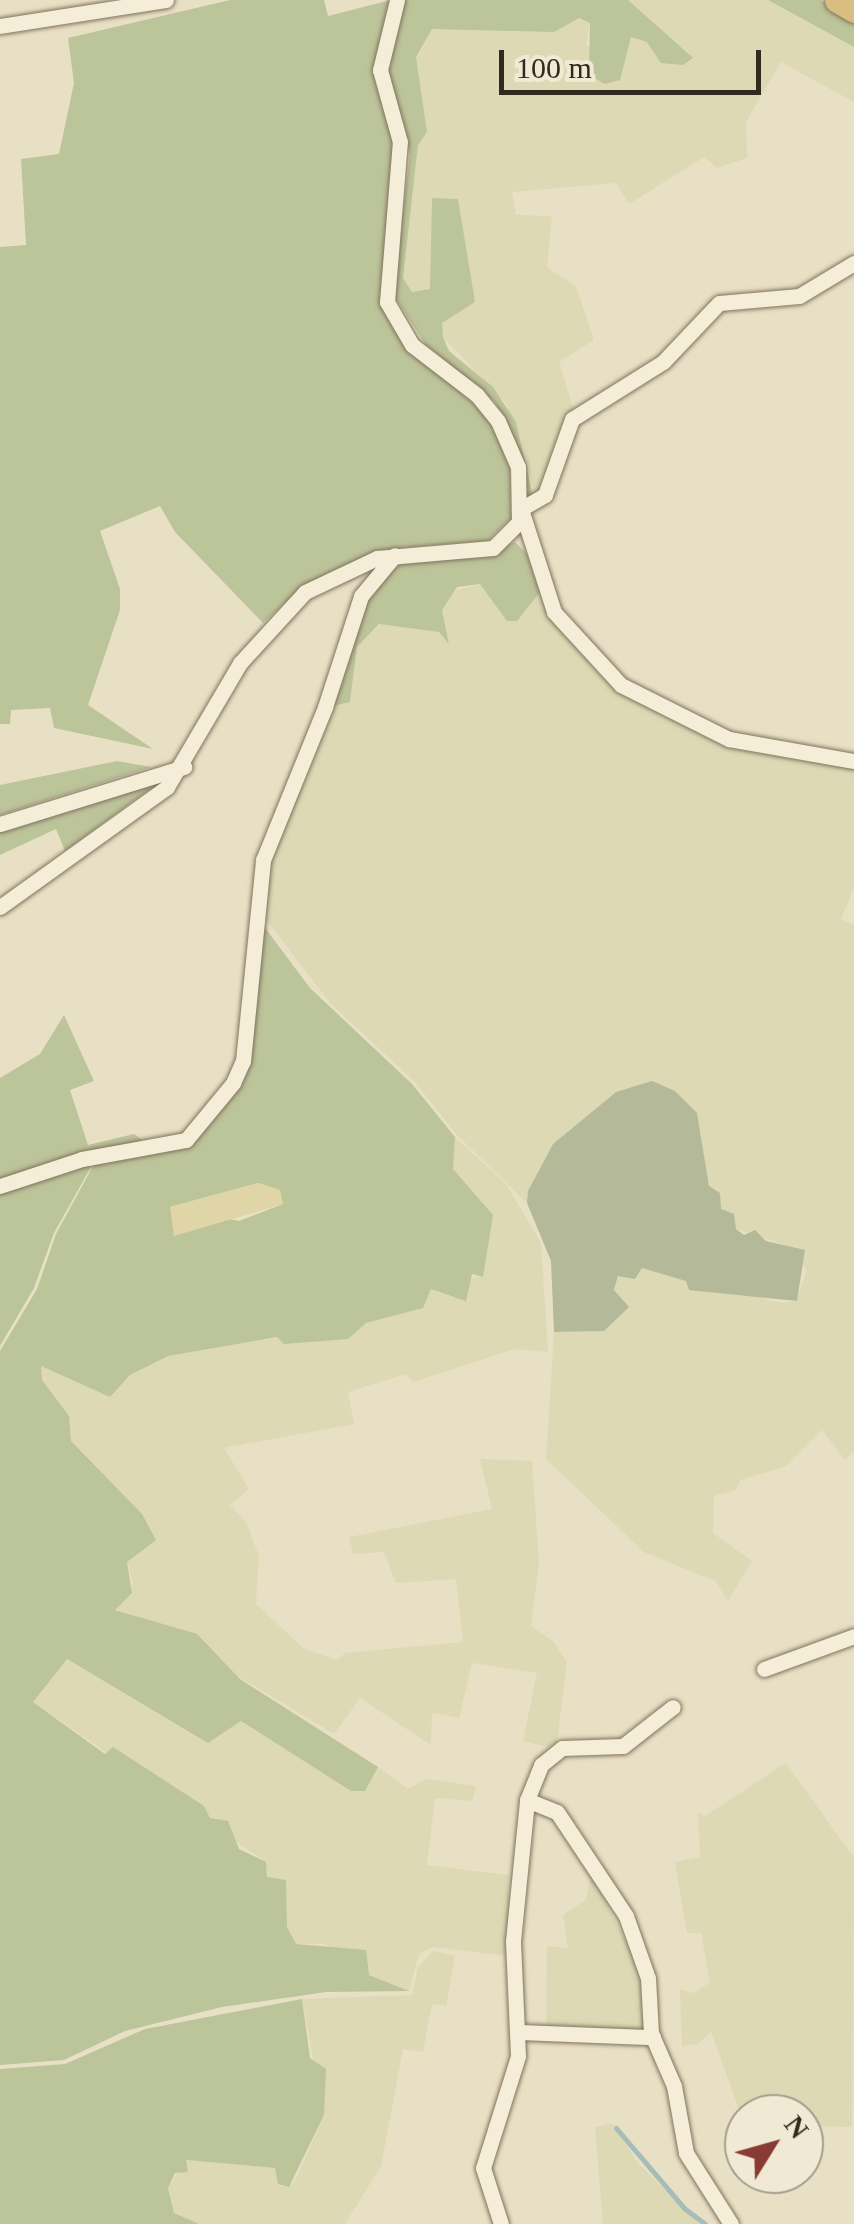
<!DOCTYPE html>
<style>
body{margin:0}
#map{position:relative;width:854px;height:2224px;overflow:hidden;background:#e8e0c5;font-family:Georgia,serif}
div>[style]{position:absolute}
[style*='--x']{left:calc(var(--x)*1px);top:calc(var(--y)*1px);width:calc(var(--w)*1px);rotate:calc(var(--a)*1deg)}
.farmland>*{inset:0;background:#dcd9b4}
.green>*{inset:0;background:#bcc49a}
.sand>*{inset:0;background:#e0d5a6}
.cemetery>*{inset:0;background:#b4ba99}
.stream>*{height:5px;margin:-2.5px;padding:0 2.5px;transform-origin:2.5px;border-radius:2.5px;background:#a6bcb7}
.roads{filter:drop-shadow(0 0 2px #81735d) drop-shadow(0 0 2px #81735d)}
.minor>*{height:15px;margin:-7.5px;padding:0 7.5px;transform-origin:7.5px;border-radius:7.5px;background:#f4edd7}
.trunk>*{height:25px;margin:-12.5px;padding:0 12.5px;transform-origin:12.5px;border-radius:12.5px;background:#d9be82}
span{translate:-50% -50%;white-space:nowrap;text-align:center;line-height:1.15;-webkit-text-stroke:9px #f0ead4;paint-order:stroke}
.north{position:absolute;left:724px;top:2094px;width:100px;height:100px;box-sizing:border-box;background:#f0ead4;border:2px solid #a49d8c;border-radius:50%;rotate:53deg;font-size:28px;font-weight:700;line-height:40px;text-align:center;color:#332a1f}
.north::after{content:'';display:block;margin:auto;width:35px;height:45px;background:#883b35;clip-path:polygon(50% 0,100% 100%,50% 72%,0 100%)}
.scale{position:absolute;left:499px;top:50px;width:262px;height:45px;box-sizing:border-box;border:5px solid #332a1f;border-top:0;padding-left:12px;font-size:30px;line-height:35px;white-space:nowrap;color:#332a1f;-webkit-text-stroke:8px #f0ead4;paint-order:stroke}
</style>
<div id="map">
<div class="farmland">
<div style="clip-path:polygon(628px 0,768px 0,854px 47px,854px 102px,781px 62px,746px 122px,747px 158px,717px 168px,704px 157px,629px 204px,616px 183px,512px 192px,516px 215px,552px 216px,547px 267px,576px 287px,594px 340px,559px 362px,573px 408px,534px 501px,529px 466px,506px 403px,443px 337px,441px 323px,474px 301px,458px 199px,432px 198px,430px 289px,412px 292px,403px 278px,418px 144px,427px 132px,416px 58px,432px 29px,544px 27px,579px 18px,590px 23px,586px 45px,620px 63px,631px 37px,692px 58px)"></div>
<div style="clip-path:polygon(480px 584px,499px 607px,524px 611px,540px 592px,576px 648px,643px 700px,786px 753px,854px 765px,854px 887px,841px 919px,854px 925px,854px 1451px,845px 1460px,822px 1430px,785px 1467px,740px 1480px,736px 1490px,714px 1496px,713px 1533px,752px 1561px,728px 1601px,715px 1581px,644px 1552px,546px 1459px,554px 1332px,604px 1331px,618px 1276px,642px 1267px,781px 1303px,796px 1301px,807px 1270px,783px 1244px,736px 1229px,721px 1209px,709px 1186px,697px 1113px,616px 1092px,553px 1144px,527px 1203px,456px 1134px,415px 1082px,331px 1004px,261px 913px,270px 856px,330px 707px,350px 702px,357px 647px,380px 624px,439px 632px,449px 643px,442px 610px,449px 592px)"></div>
<div style="clip-path:polygon(455px 1137px,506px 1184px,541px 1243px,548px 1352px,515px 1349px,413px 1382px,406px 1374px,348px 1392px,354px 1424px,224px 1448px,249px 1489px,230px 1505px,246px 1522px,259px 1556px,256px 1604px,303px 1648px,337px 1660px,345px 1653px,463px 1642px,456px 1579px,396px 1583px,384px 1552px,353px 1554px,349px 1537px,492px 1509px,480px 1459px,532px 1461px,539px 1564px,531px 1626px,553px 1641px,567px 1662px,557px 1742px,548px 1747px,523px 1741px,537px 1673px,472px 1663px,459px 1718px,432px 1713px,431px 1745px,360px 1698px,334px 1734px,142px 1618px,114px 1609px,133px 1584px,127px 1562px,146px 1523px,71px 1441px,69px 1416px,42px 1380px,41px 1366px,110px 1397px,130px 1375px,168px 1356px,278px 1337px,348px 1339px,366px 1323px,423px 1308px,431px 1289px,482px 1276px,493px 1215px,453px 1169px)"></div>
<div style="clip-path:polygon(66px 1659px,208px 1742px,241px 1721px,351px 1791px,365px 1790px,378px 1767px,408px 1789px,426px 1779px,476px 1786px,472px 1801px,435px 1798px,427px 1865px,508px 1875px,508px 1956px,432px 1947px,419px 1954px,409px 1991px,369px 1975px,325px 1944px,296px 1944px,287px 1927px,286px 1880px,267px 1877px,266px 1862px,33px 1702px)"></div>
<div style="clip-path:polygon(786px 1763px,854px 1858px,852px 2127px,804px 2126px,804px 2114px,744px 2114px,744px 2123px,711px 2032px,698px 2044px,682px 2046px,680px 1990px,694px 1993px,710px 1982px,701px 1933px,687px 1933px,675px 1862px,700px 1857px,698px 1813px,705px 1816px)"></div>
<div style="clip-path:polygon(591px 1874px,641px 1971px,644px 2029px,546px 2029px,547px 1946px,568px 1948px,563px 1915px,586px 1900px)"></div>
<div style="clip-path:polygon(433px 1951px,455px 1956px,446px 2006px,432px 2004px,423px 2052px,403px 2049px,381px 2166px,345px 2224px,199px 2224px,174px 2213px,168px 2188px,185px 2160px,276px 2168px,282px 2187px,294px 2183px,324px 2116px,302px 1999px,412px 1995px,418px 1967px)"></div>
<div style="clip-path:polygon(612px 2123px,637px 2162px,700px 2224px,603px 2224px,595px 2127px)"></div>
</div>
<div class="green">
<div style="clip-path:polygon(230px 0,324px 0,328px 16px,391px 0,375px 73px,395px 143px,381px 303px,409px 349px,490px 417px,510px 464px,511px 518px,487px 541px,402px 548px,332px 571px,301px 588px,263px 623px,175px 532px,160px 506px,100px 531px,120px 589px,120px 610px,88px 705px,153px 749px,54px 728px,50px 708px,11px 710px,10px 724px,0 724px,0 247px,26px 245px,21px 159px,59px 154px,74px 83px,68px 38px)"></div>
<div style="clip-path:polygon(405px 0,628px 0,693px 58px,683px 65px,661px 63px,647px 42px,631px 37px,620px 80px,605px 84px,589px 75px,590px 23px,579px 18px,554px 32px,432px 29px,416px 57px,427px 132px,418px 145px,403px 278px,412px 292px,430px 289px,432px 198px,458px 199px,475px 302px,442px 323px,443px 337px,449px 351px,493px 387px,516px 422px,534px 501px,527px 503px,515px 442px,495px 402px,426px 345px,393px 294px,410px 155px,387px 66px)"></div>
<div style="clip-path:polygon(768px 0,820px 0,854px 20px,854px 47px)"></div>
<div style="clip-path:polygon(515px 542px,527px 554px,540px 592px,517px 621px,507px 621px,480px 584px,457px 587px,442px 610px,449px 644px,439px 632px,379px 624px,357px 647px,350px 702px,330px 707px,365px 600px,389px 572px,408px 560px,497px 551px)"></div>
<div style="clip-path:polygon(117px 761px,151px 767px,0 815px,0 785px)"></div>
<div style="clip-path:polygon(159px 782px,65px 851px,56px 829px,0 855px,0 828px)"></div>
<div style="clip-path:polygon(evenodd,260px 921px,310px 988px,412px 1084px,455px 1137px,453px 1169px,493px 1215px,483px 1277px,472px 1274px,466px 1301px,431px 1289px,423px 1308px,366px 1323px,348px 1339px,284px 1344px,277px 1337px,168px 1356px,130px 1375px,110px 1397px,41px 1366px,42px 1380px,69px 1416px,71px 1441px,142px 1514px,156px 1540px,127px 1562px,132px 1593px,115px 1610px,197px 1634px,240px 1679px,378px 1767px,365px 1791px,351px 1791px,241px 1721px,208px 1743px,67px 1659px,33px 1702px,105px 1754px,113px 1747px,204px 1806px,210px 1818px,228px 1821px,239px 1849px,266px 1862px,267px 1877px,286px 1880px,287px 1927px,296px 1944px,366px 1950px,369px 1975px,409px 1991px,326px 1992px,222px 2007px,125px 2031px,64px 2060px,0 2065px,0 1351px,37px 1289px,56px 1234px,93px 1166px,102px 1159px,186px 1143px,237px 1084px,260px 921px,258px 1183px,283px 1204px,239px 1221px,170px 1207px,258px 1183px)"></div>
<div style="clip-path:polygon(64px 1015px,94px 1081px,70px 1090px,88px 1145px,134px 1134px,149px 1145px,0 1182px,0 1078px,40px 1054px)"></div>
<div style="clip-path:polygon(95px 1160px,54px 1233px,34px 1288px,0 1346px,0 1190px)"></div>
<div style="clip-path:polygon(302px 1999px,310px 2058px,326px 2069px,324px 2115px,289px 2187px,278px 2184px,275px 2168px,186px 2160px,188px 2172px,175px 2173px,168px 2188px,174px 2213px,199px 2224px,0 2224px,0 2069px,65px 2064px,145px 2029px)"></div>
</div>
<div class="sand">
<div style="clip-path:polygon(259px 1183px,280px 1190px,283px 1204px,174px 1236px,170px 1207px)"></div>
</div>
<div class="cemetery">
<div style="clip-path:polygon(652px 1081px,675px 1091px,697px 1113px,709px 1186px,720px 1193px,721px 1209px,734px 1214px,736px 1229px,744px 1235px,755px 1230px,766px 1241px,805px 1250px,797px 1301px,689px 1290px,686px 1281px,642px 1268px,635px 1279px,618px 1276px,614px 1290px,629px 1307px,604px 1331px,554px 1332px,551px 1261px,527px 1203px,528px 1191px,553px 1144px,616px 1092px)"></div>
</div>
<div class="stream">
<div style="--x:616;--y:2128;--w:105;--a:49.6"></div>
<div style="--x:684;--y:2208;--w:26;--a:37"></div>
</div>
<div class="roads">
<div class="minor">
<div style="--x:0;--y:26;--w:168;--a:-8.9"></div>
<div style="--x:854;--y:263;--w:64;--a:149"></div>
<div style="--x:799;--y:296;--w:80;--a:175"></div>
<div style="--x:719;--y:303;--w:81;--a:133.5"></div>
<div style="--x:663;--y:362;--w:107;--a:147.9"></div>
<div style="--x:572;--y:419;--w:81;--a:109.6"></div>
<div style="--x:545;--y:495;--w:28;--a:150"></div>
<div style="--x:521;--y:509;--w:108;--a:72.2"></div>
<div style="--x:554;--y:612;--w:99;--a:47.5"></div>
<div style="--x:621;--y:685;--w:121;--a:26.6"></div>
<div style="--x:729;--y:739;--w:127;--a:10"></div>
<div style="--x:0;--y:824;--w:193;--a:-17.2"></div>
<div style="--x:0;--y:907;--w:206;--a:-35.7"></div>
<div style="--x:167;--y:787;--w:144;--a:-59.5"></div>
<div style="--x:240;--y:663;--w:96;--a:-47.5"></div>
<div style="--x:305;--y:592;--w:80;--a:-25.3"></div>
<div style="--x:377;--y:558;--w:116;--a:-4.9"></div>
<div style="--x:493;--y:548;--w:37;--a:-45"></div>
<div style="--x:519;--y:522;--w:55;--a:-91"></div>
<div style="--x:518;--y:467;--w:50;--a:-113.5"></div>
<div style="--x:498;--y:421;--w:33;--a:-129"></div>
<div style="--x:477;--y:395;--w:82;--a:-142.4"></div>
<div style="--x:412;--y:345;--w:50;--a:-120.2"></div>
<div style="--x:387;--y:302;--w:161;--a:-85.4"></div>
<div style="--x:400;--y:142;--w:75;--a:-105.5"></div>
<div style="--x:380;--y:70;--w:72;--a:-76.3"></div>
<div style="--x:0;--y:1186;--w:86;--a:-18.2"></div>
<div style="--x:82;--y:1159;--w:106;--a:-10.4"></div>
<div style="--x:186;--y:1140;--w:74;--a:-50.5"></div>
<div style="--x:233;--y:1083;--w:24;--a:-66"></div>
<div style="--x:243;--y:1061;--w:202;--a:-84.3"></div>
<div style="--x:263;--y:860;--w:165;--a:-67.9"></div>
<div style="--x:325;--y:707;--w:117;--a:-72"></div>
<div style="--x:361;--y:596;--w:53;--a:-50.3"></div>
<div style="--x:764;--y:1669;--w:96;--a:-20.1"></div>
<div style="--x:527;--y:1800;--w:32;--a:22"></div>
<div style="--x:557;--y:1812;--w:125;--a:56.4"></div>
<div style="--x:626;--y:1916;--w:66;--a:70.5"></div>
<div style="--x:648;--y:1978;--w:55;--a:86.9"></div>
<div style="--x:651;--y:2033;--w:58;--a:66.5"></div>
<div style="--x:674;--y:2086;--w:68;--a:79.8"></div>
<div style="--x:686;--y:2153;--w:84;--a:57.6"></div>
<div style="--x:520;--y:2032;--w:133;--a:2.2"></div>
<div style="--x:501;--y:2224;--w:59;--a:-107.8"></div>
<div style="--x:483;--y:2168;--w:117;--a:-72.6"></div>
<div style="--x:518;--y:2056;--w:115;--a:-92.5"></div>
<div style="--x:513;--y:1941;--w:142;--a:-84.3"></div>
<div style="--x:527;--y:1800;--w:38;--a:-68"></div>
<div style="--x:541;--y:1765;--w:27;--a:-39"></div>
<div style="--x:562;--y:1748;--w:61;--a:-1.9"></div>
<div style="--x:623;--y:1746;--w:63;--a:-38"></div>
</div>
<div class="trunk">
<div style="--x:837;--y:0;--w:20;--a:30"></div>
</div>
</div>
<div class="north">N</div>
<div class="scale">100 m</div>
</div>
